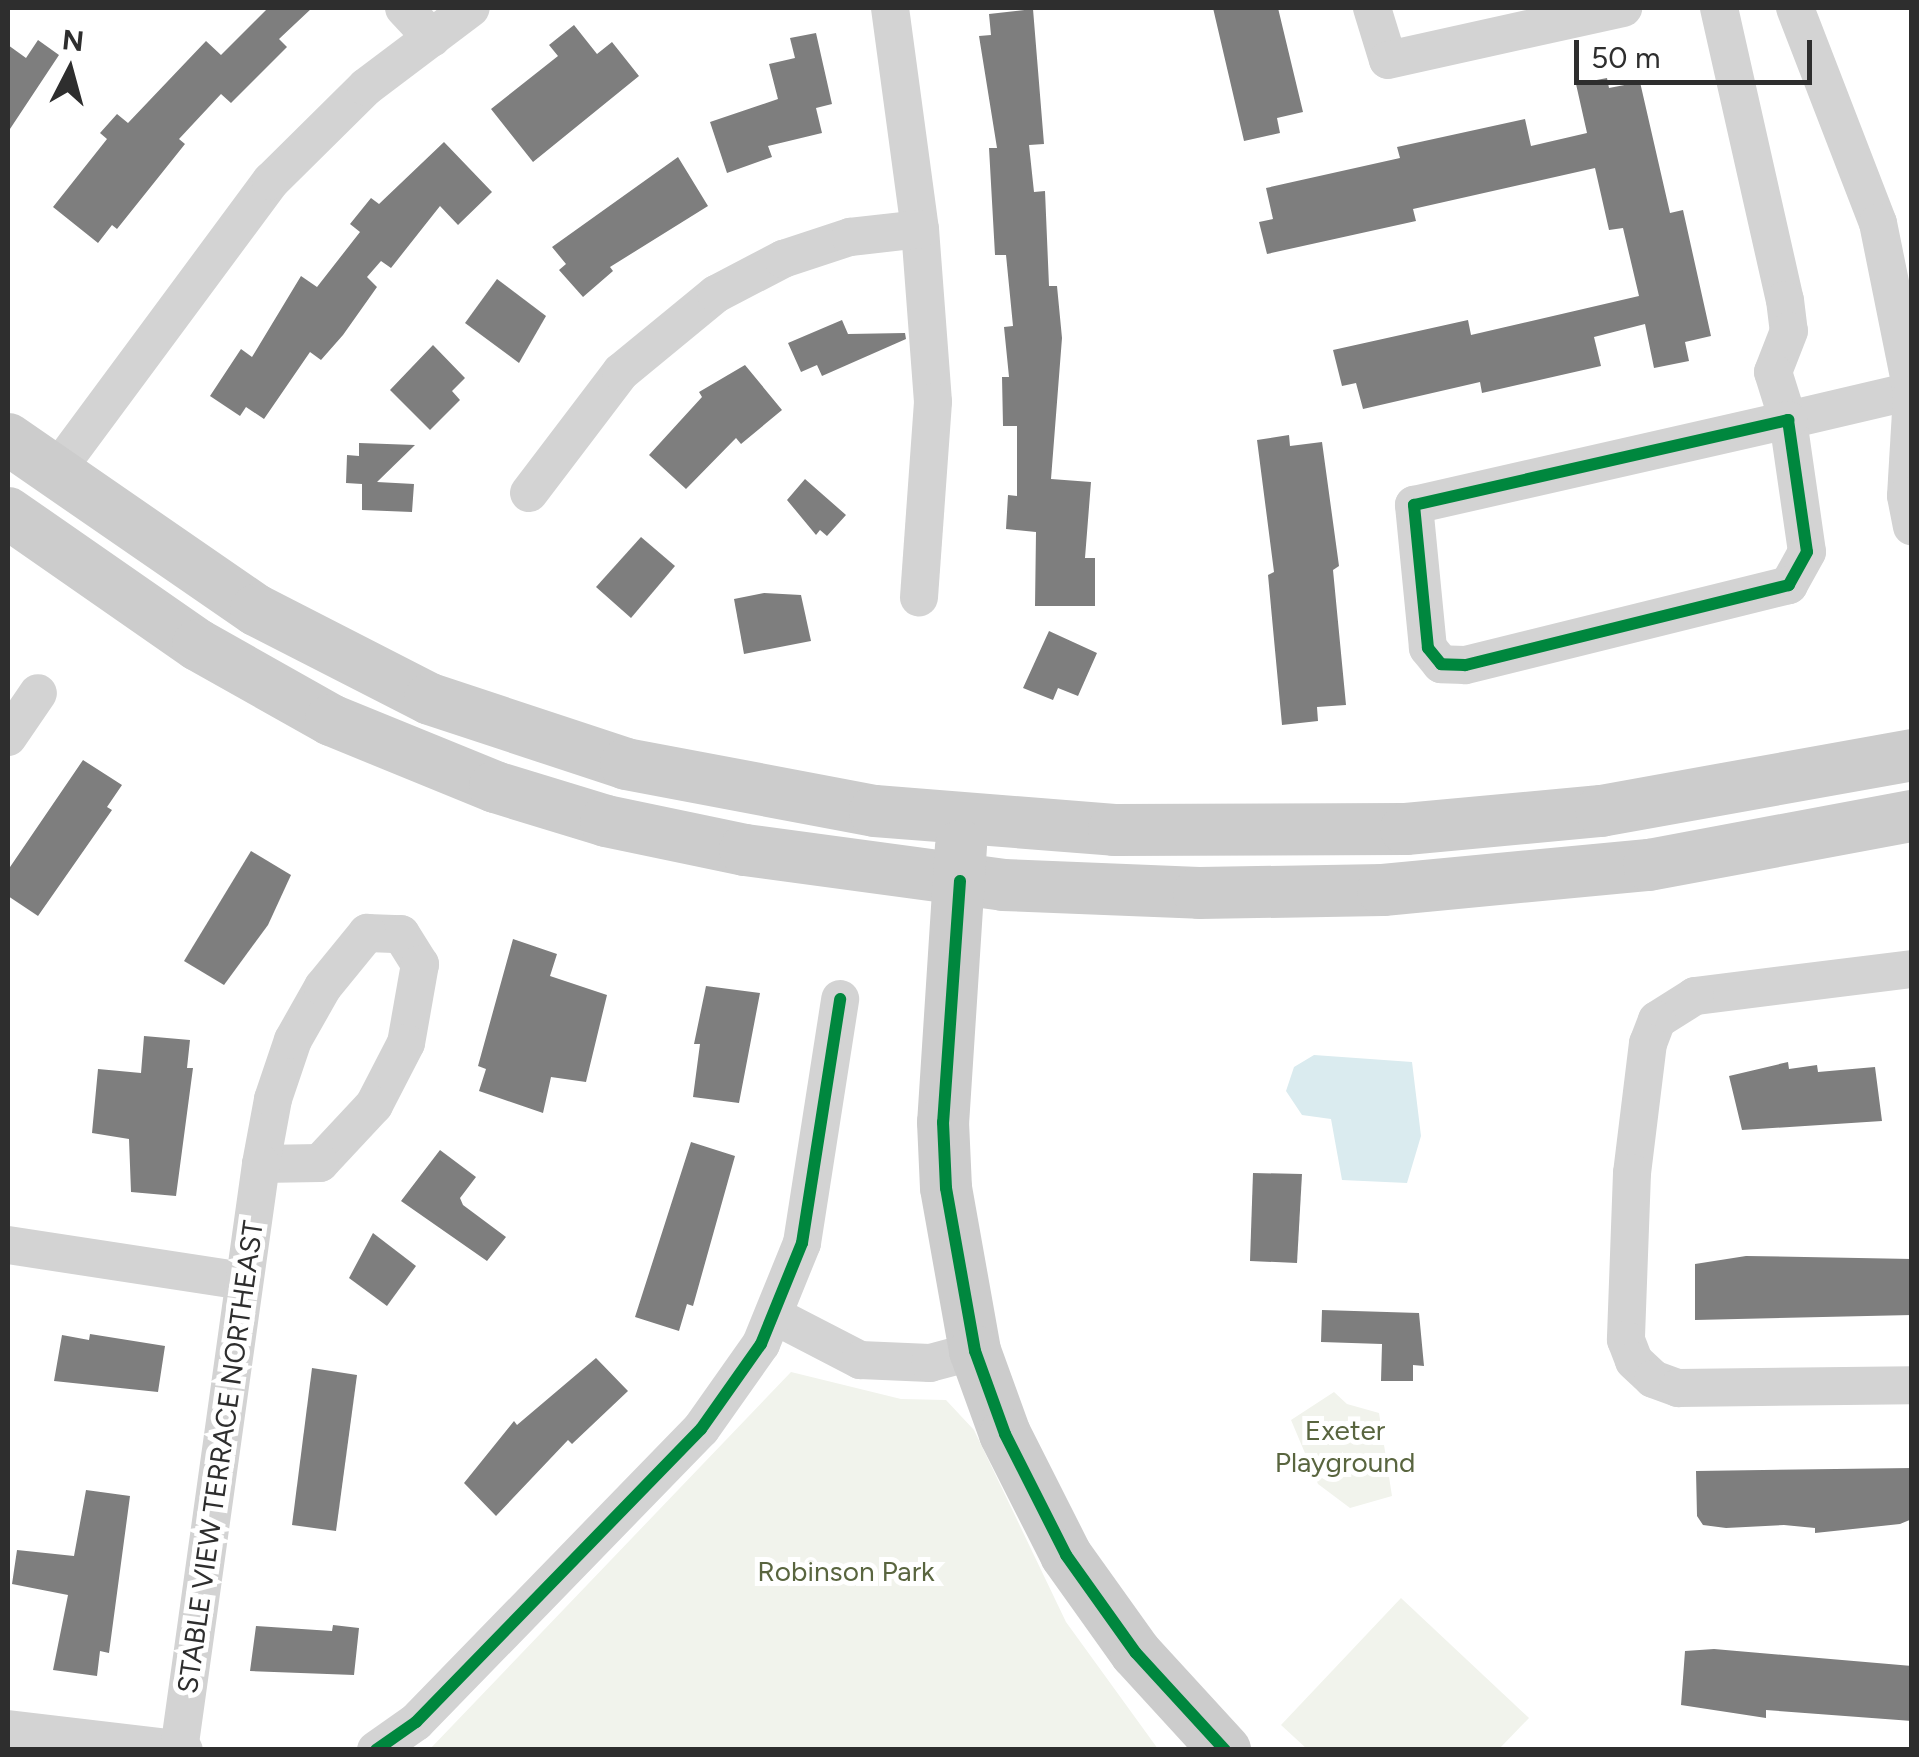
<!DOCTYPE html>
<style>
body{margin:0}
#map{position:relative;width:1919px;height:1757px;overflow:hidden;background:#fff;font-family:Figtree,sans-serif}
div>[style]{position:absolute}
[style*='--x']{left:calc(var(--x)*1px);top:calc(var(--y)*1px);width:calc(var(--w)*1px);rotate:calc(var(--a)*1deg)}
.green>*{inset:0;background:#f1f3ec}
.water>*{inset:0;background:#daebef}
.building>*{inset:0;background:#7e7e7e}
.street>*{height:38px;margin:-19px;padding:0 19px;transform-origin:19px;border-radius:19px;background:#d3d3d3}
.secondary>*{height:52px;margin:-26px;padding:0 26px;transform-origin:26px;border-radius:26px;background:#ccc}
.cycleway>*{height:12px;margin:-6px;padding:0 6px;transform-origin:6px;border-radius:6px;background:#00873e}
span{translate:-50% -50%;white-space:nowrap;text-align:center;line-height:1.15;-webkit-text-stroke:10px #fff;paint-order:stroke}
.park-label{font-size:28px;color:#59653f}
.street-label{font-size:28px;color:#2e2e2e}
.frame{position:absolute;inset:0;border:10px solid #2e2e2e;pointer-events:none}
.north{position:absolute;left:20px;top:20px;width:100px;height:100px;-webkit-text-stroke:8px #fff;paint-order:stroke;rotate:6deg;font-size:28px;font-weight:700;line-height:40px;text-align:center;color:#2e2e2e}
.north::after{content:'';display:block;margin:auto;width:35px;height:45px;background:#2e2e2e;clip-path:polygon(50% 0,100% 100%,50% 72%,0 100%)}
.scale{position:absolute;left:1574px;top:40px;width:238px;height:45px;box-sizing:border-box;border:5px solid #2e2e2e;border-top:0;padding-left:12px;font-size:30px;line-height:35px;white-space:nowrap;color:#2e2e2e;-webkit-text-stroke:8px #fff;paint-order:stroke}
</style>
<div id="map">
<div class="green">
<div style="clip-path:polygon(791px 1372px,901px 1399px,946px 1400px,974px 1430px,1066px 1622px,1158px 1749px,429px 1750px)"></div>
<div style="clip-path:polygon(1334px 1392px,1347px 1404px,1379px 1413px,1392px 1496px,1350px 1508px,1318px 1484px,1291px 1420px)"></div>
<div style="clip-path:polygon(1401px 1598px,1529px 1718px,1499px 1749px,1307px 1749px,1281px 1725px)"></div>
</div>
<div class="water">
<div style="clip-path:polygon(1314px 1055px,1412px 1062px,1421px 1136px,1407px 1183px,1342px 1180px,1331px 1119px,1302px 1115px,1286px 1091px,1294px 1067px)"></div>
</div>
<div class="building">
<div style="clip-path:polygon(268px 8px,312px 8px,279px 39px,287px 47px,231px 103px,221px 94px,179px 139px,185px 144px,117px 229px,112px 225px,98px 243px,53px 207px,107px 139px,100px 133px,117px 114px,128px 123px,206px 41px,221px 55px)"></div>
<div style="clip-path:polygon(1213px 8px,1278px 8px,1303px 112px,1277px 118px,1280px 133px,1244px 141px)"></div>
<div style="clip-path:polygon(1033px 9px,1044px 144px,1029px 145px,1034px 192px,1045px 191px,1049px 286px,1057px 286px,1062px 338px,1051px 479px,1091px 482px,1085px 558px,1095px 558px,1095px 606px,1035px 606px,1036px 532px,1006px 529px,1008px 495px,1017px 496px,1017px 426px,1003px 426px,1002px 377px,1009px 377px,1004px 327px,1013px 326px,1006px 255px,995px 255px,989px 148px,997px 148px,979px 36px,991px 35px,989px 14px)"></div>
<div style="clip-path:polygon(574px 25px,597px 54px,612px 42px,639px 76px,533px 162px,491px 109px,558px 56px,549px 45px)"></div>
<div style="clip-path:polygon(816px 33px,832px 104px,816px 108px,822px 133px,768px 146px,772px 157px,727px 173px,710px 122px,778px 99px,769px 64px,795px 58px,790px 38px)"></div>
<div style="clip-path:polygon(38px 40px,59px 55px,8px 132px,8px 45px,26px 58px)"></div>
<div style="clip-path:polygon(1607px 78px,1609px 88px,1640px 82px,1670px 213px,1683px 210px,1711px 336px,1685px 342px,1689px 361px,1654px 368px,1645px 324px,1594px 337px,1601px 366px,1482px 393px,1480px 382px,1363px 409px,1356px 383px,1342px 386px,1333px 350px,1468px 320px,1471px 335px,1639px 296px,1623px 228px,1609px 230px,1595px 168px,1413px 209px,1416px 221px,1267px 254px,1259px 222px,1273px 219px,1266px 188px,1400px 158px,1397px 147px,1525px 119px,1531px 146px,1587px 133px,1576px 84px)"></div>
<div style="clip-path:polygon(444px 142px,492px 192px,458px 225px,440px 206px,391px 268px,381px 261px,367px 277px,377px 287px,343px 335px,321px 360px,310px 352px,264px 419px,246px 407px,240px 416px,210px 396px,241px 349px,252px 357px,301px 276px,317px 287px,360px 232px,350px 224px,371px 198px,379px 204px)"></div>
<div style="clip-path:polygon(678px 157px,708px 206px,610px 267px,613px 271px,583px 297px,559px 270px,566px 264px,552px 247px)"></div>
<div style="clip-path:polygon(497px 279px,546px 316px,519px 363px,465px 323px)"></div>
<div style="clip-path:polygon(842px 320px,848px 334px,905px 333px,906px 339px,822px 376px,817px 365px,801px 372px,788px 343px)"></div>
<div style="clip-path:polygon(433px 345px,465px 378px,452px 391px,460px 400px,430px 430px,390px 390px)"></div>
<div style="clip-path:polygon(745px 365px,782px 410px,741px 444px,736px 438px,686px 489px,649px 455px,702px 397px,699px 392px)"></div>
<div style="clip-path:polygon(1289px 435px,1290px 446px,1322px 442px,1339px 566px,1333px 570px,1346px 705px,1317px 707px,1318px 721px,1282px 725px,1268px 575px,1274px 572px,1257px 440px)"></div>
<div style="clip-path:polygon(359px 443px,415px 445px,377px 482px,414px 484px,412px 512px,362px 510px,362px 484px,346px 483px,347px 455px,359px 456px)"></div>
<div style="clip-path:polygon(805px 479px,846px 515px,827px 536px,820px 530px,816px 535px,787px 500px)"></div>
<div style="clip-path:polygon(641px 537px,675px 566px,631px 618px,596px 587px)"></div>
<div style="clip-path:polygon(764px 593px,801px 595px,811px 641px,744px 654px,734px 599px)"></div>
<div style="clip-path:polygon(1049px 631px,1097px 653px,1078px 696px,1058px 688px,1053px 700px,1023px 688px)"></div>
<div style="clip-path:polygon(83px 760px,122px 785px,107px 807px,112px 810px,38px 916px,8px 896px,8px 870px)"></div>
<div style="clip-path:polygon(251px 851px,291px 875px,268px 925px,224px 985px,184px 961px)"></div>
<div style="clip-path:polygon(513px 939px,557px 954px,550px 976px,607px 995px,586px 1082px,551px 1077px,543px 1113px,479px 1091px,486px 1069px,478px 1066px)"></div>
<div style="clip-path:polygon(706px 986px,760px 993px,739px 1103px,693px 1097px,700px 1044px,694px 1044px)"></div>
<div style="clip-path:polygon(144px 1036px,190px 1040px,187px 1068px,193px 1068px,176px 1196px,131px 1192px,129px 1139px,92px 1133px,98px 1069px,141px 1073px)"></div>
<div style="clip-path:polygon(1788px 1062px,1789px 1069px,1817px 1065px,1818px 1072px,1875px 1067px,1882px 1121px,1742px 1130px,1729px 1076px)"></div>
<div style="clip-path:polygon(691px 1142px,735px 1156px,693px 1306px,687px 1304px,679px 1331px,635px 1317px)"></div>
<div style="clip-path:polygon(440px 1150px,476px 1177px,460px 1198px,463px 1205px,506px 1237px,487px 1261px,401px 1201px)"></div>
<div style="clip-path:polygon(1253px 1173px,1302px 1174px,1297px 1263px,1250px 1261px)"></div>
<div style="clip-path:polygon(373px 1233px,416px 1266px,387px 1306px,349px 1278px)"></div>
<div style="clip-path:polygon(1746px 1256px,1912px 1259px,1912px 1315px,1695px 1320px,1695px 1264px)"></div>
<div style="clip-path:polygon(1322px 1310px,1419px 1313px,1424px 1366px,1413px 1365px,1413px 1381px,1381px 1381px,1382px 1344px,1321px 1342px)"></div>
<div style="clip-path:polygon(90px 1334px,165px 1346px,158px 1392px,54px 1381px,62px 1335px,89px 1340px)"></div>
<div style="clip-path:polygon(596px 1358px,628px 1391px,572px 1444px,568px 1440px,496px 1516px,464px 1483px,514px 1421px,517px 1425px)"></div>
<div style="clip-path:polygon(312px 1368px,357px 1375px,336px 1531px,292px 1525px)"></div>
<div style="clip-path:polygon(1912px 1468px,1912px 1519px,1900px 1524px,1815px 1533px,1815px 1528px,1784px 1525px,1726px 1528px,1703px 1525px,1697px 1516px,1696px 1471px)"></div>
<div style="clip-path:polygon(86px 1490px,130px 1496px,109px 1653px,100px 1651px,97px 1676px,53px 1670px,68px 1595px,12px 1584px,17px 1550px,74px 1556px)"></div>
<div style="clip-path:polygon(333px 1625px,359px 1628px,354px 1675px,250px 1671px,256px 1626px,332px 1631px)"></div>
<div style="clip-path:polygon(1714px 1649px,1912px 1666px,1912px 1721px,1766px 1710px,1766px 1718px,1681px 1705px,1685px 1651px)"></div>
</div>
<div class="street">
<div style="--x:404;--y:8;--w:41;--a:47"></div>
<div style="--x:890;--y:8;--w:223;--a:82.3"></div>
<div style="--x:920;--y:229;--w:173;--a:85.7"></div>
<div style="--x:933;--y:402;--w:196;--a:94.1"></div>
<div style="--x:1372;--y:8;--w:54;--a:72.9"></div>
<div style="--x:1388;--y:60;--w:241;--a:-12.5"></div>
<div style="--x:1719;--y:8;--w:299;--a:77.3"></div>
<div style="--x:1785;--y:300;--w:31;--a:83"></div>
<div style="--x:1789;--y:331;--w:44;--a:111.3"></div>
<div style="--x:1773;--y:372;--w:50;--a:72.6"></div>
<div style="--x:1788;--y:420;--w:127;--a:-13.2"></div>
<div style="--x:1795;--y:8;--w:230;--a:68.9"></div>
<div style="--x:1878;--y:223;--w:171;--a:78.6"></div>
<div style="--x:1912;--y:395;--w:101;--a:93.4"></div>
<div style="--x:1906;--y:496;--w:31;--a:79"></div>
<div style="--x:1788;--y:420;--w:133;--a:81.8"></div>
<div style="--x:1807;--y:552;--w:38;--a:119"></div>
<div style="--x:1789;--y:585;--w:334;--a:166.1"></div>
<div style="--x:1465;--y:665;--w:24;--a:-178"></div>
<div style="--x:1441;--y:664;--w:21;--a:-129"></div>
<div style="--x:1428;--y:648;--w:144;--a:-95.6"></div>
<div style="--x:1414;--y:505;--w:384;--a:-12.8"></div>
<div style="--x:54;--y:474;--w:365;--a:-53.5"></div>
<div style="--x:271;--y:181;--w:134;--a:-44.7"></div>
<div style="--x:366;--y:87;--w:131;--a:-37"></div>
<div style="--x:529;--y:493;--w:152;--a:-52.8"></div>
<div style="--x:621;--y:372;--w:123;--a:-39.4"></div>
<div style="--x:716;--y:294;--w:76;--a:-27.6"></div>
<div style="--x:783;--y:259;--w:71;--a:-18.2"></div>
<div style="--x:850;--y:237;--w:70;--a:-6.5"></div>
<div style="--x:8;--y:737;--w:53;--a:-55.7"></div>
<div style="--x:367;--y:933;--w:34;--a:2"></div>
<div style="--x:401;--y:934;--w:36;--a:58"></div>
<div style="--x:420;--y:964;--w:80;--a:100"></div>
<div style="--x:406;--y:1043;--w:70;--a:117.3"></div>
<div style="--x:374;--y:1105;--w:79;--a:133"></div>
<div style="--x:320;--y:1163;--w:59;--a:179"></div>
<div style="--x:261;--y:1164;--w:66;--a:-79.5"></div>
<div style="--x:273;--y:1099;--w:62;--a:-71.3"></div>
<div style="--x:293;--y:1040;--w:61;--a:-60.5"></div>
<div style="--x:323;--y:987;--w:70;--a:-50.8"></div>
<div style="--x:1912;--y:969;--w:219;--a:172.9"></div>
<div style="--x:1695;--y:996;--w:45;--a:147.7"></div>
<div style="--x:1657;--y:1020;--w:25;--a:111"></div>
<div style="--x:1648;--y:1043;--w:131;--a:97"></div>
<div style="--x:1632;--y:1173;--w:167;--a:92.1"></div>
<div style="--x:1626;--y:1340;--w:22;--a:69"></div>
<div style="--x:1634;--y:1361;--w:26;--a:43"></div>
<div style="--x:1653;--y:1379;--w:27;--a:20"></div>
<div style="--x:1678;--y:1388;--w:234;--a:-0.7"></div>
<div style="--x:8;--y:1245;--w:238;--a:8.7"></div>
<div style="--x:775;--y:1316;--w:96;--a:27.4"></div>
<div style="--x:860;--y:1360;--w:70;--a:2.5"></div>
<div style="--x:930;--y:1363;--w:47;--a:-14.9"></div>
<div style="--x:8;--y:1729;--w:177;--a:6.8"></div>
<div style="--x:179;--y:1750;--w:592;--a:-82.03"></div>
<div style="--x:376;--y:1750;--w:49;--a:-35"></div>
<div style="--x:416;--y:1722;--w:409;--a:-45.8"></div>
<div style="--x:701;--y:1429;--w:104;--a:-54.8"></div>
<div style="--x:761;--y:1344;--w:109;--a:-67.9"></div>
<div style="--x:802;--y:1243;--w:247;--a:-81.1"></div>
</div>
<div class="secondary">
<div style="--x:8;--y:439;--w:301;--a:34.6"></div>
<div style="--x:256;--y:610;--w:195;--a:27.1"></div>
<div style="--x:430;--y:699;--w:206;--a:18.3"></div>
<div style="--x:626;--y:764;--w:253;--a:10.7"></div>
<div style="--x:875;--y:811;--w:240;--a:4.5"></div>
<div style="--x:1114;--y:830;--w:292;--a:-0.2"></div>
<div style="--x:1406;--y:829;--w:196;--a:-5.3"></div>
<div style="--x:1601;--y:811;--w:316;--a:-10.2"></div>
<div style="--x:8;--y:513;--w:231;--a:34.8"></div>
<div style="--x:198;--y:645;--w:153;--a:29.4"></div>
<div style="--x:331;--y:720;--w:177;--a:22.2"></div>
<div style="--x:495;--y:787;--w:116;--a:17"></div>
<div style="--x:606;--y:821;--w:142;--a:11.8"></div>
<div style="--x:745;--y:850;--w:260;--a:7.7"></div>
<div style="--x:1003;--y:885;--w:196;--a:2.3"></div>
<div style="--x:1199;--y:893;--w:184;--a:-0.9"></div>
<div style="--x:1383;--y:890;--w:267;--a:-5.4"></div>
<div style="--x:1649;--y:865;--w:268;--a:-10.6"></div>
<div style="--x:961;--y:846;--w:277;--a:93.7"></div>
<div style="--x:943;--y:1122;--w:66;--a:87.4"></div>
<div style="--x:946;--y:1188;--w:166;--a:79.9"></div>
<div style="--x:975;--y:1351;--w:88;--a:70.1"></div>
<div style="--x:1005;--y:1434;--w:136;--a:63.2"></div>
<div style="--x:1066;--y:1555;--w:120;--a:54.5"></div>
<div style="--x:1136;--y:1653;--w:132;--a:47.5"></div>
</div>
<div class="cycleway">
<div style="--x:1788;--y:420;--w:133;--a:81.8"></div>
<div style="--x:1807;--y:552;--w:38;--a:119"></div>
<div style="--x:1789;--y:585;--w:334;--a:166.1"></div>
<div style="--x:1465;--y:665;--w:24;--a:-178"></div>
<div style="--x:1441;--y:664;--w:21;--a:-129"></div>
<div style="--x:1428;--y:648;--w:144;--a:-95.6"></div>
<div style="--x:1414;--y:505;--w:384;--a:-12.8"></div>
<div style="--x:960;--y:881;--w:242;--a:94"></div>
<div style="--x:943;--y:1122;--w:66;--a:87.4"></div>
<div style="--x:946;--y:1188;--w:166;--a:79.9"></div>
<div style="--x:975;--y:1351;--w:88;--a:70.1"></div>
<div style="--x:1005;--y:1434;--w:136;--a:63.2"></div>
<div style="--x:1066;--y:1555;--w:120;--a:54.5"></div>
<div style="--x:1136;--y:1653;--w:132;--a:47.5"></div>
<div style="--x:376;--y:1750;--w:49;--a:-35"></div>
<div style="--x:416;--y:1722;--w:409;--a:-45.8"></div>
<div style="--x:701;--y:1429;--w:104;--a:-54.8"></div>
<div style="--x:761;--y:1344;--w:109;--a:-67.9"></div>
<div style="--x:802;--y:1243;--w:247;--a:-81.1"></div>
</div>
<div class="park-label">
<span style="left:1345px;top:1446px">Exeter<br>Playground</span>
<span style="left:846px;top:1571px">Robinson Park</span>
</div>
<div class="street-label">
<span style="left:220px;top:1457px;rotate:-82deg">STABLE VIEW TERRACE NORTHEAST</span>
</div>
<div class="frame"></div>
<div class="north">N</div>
<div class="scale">50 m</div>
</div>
